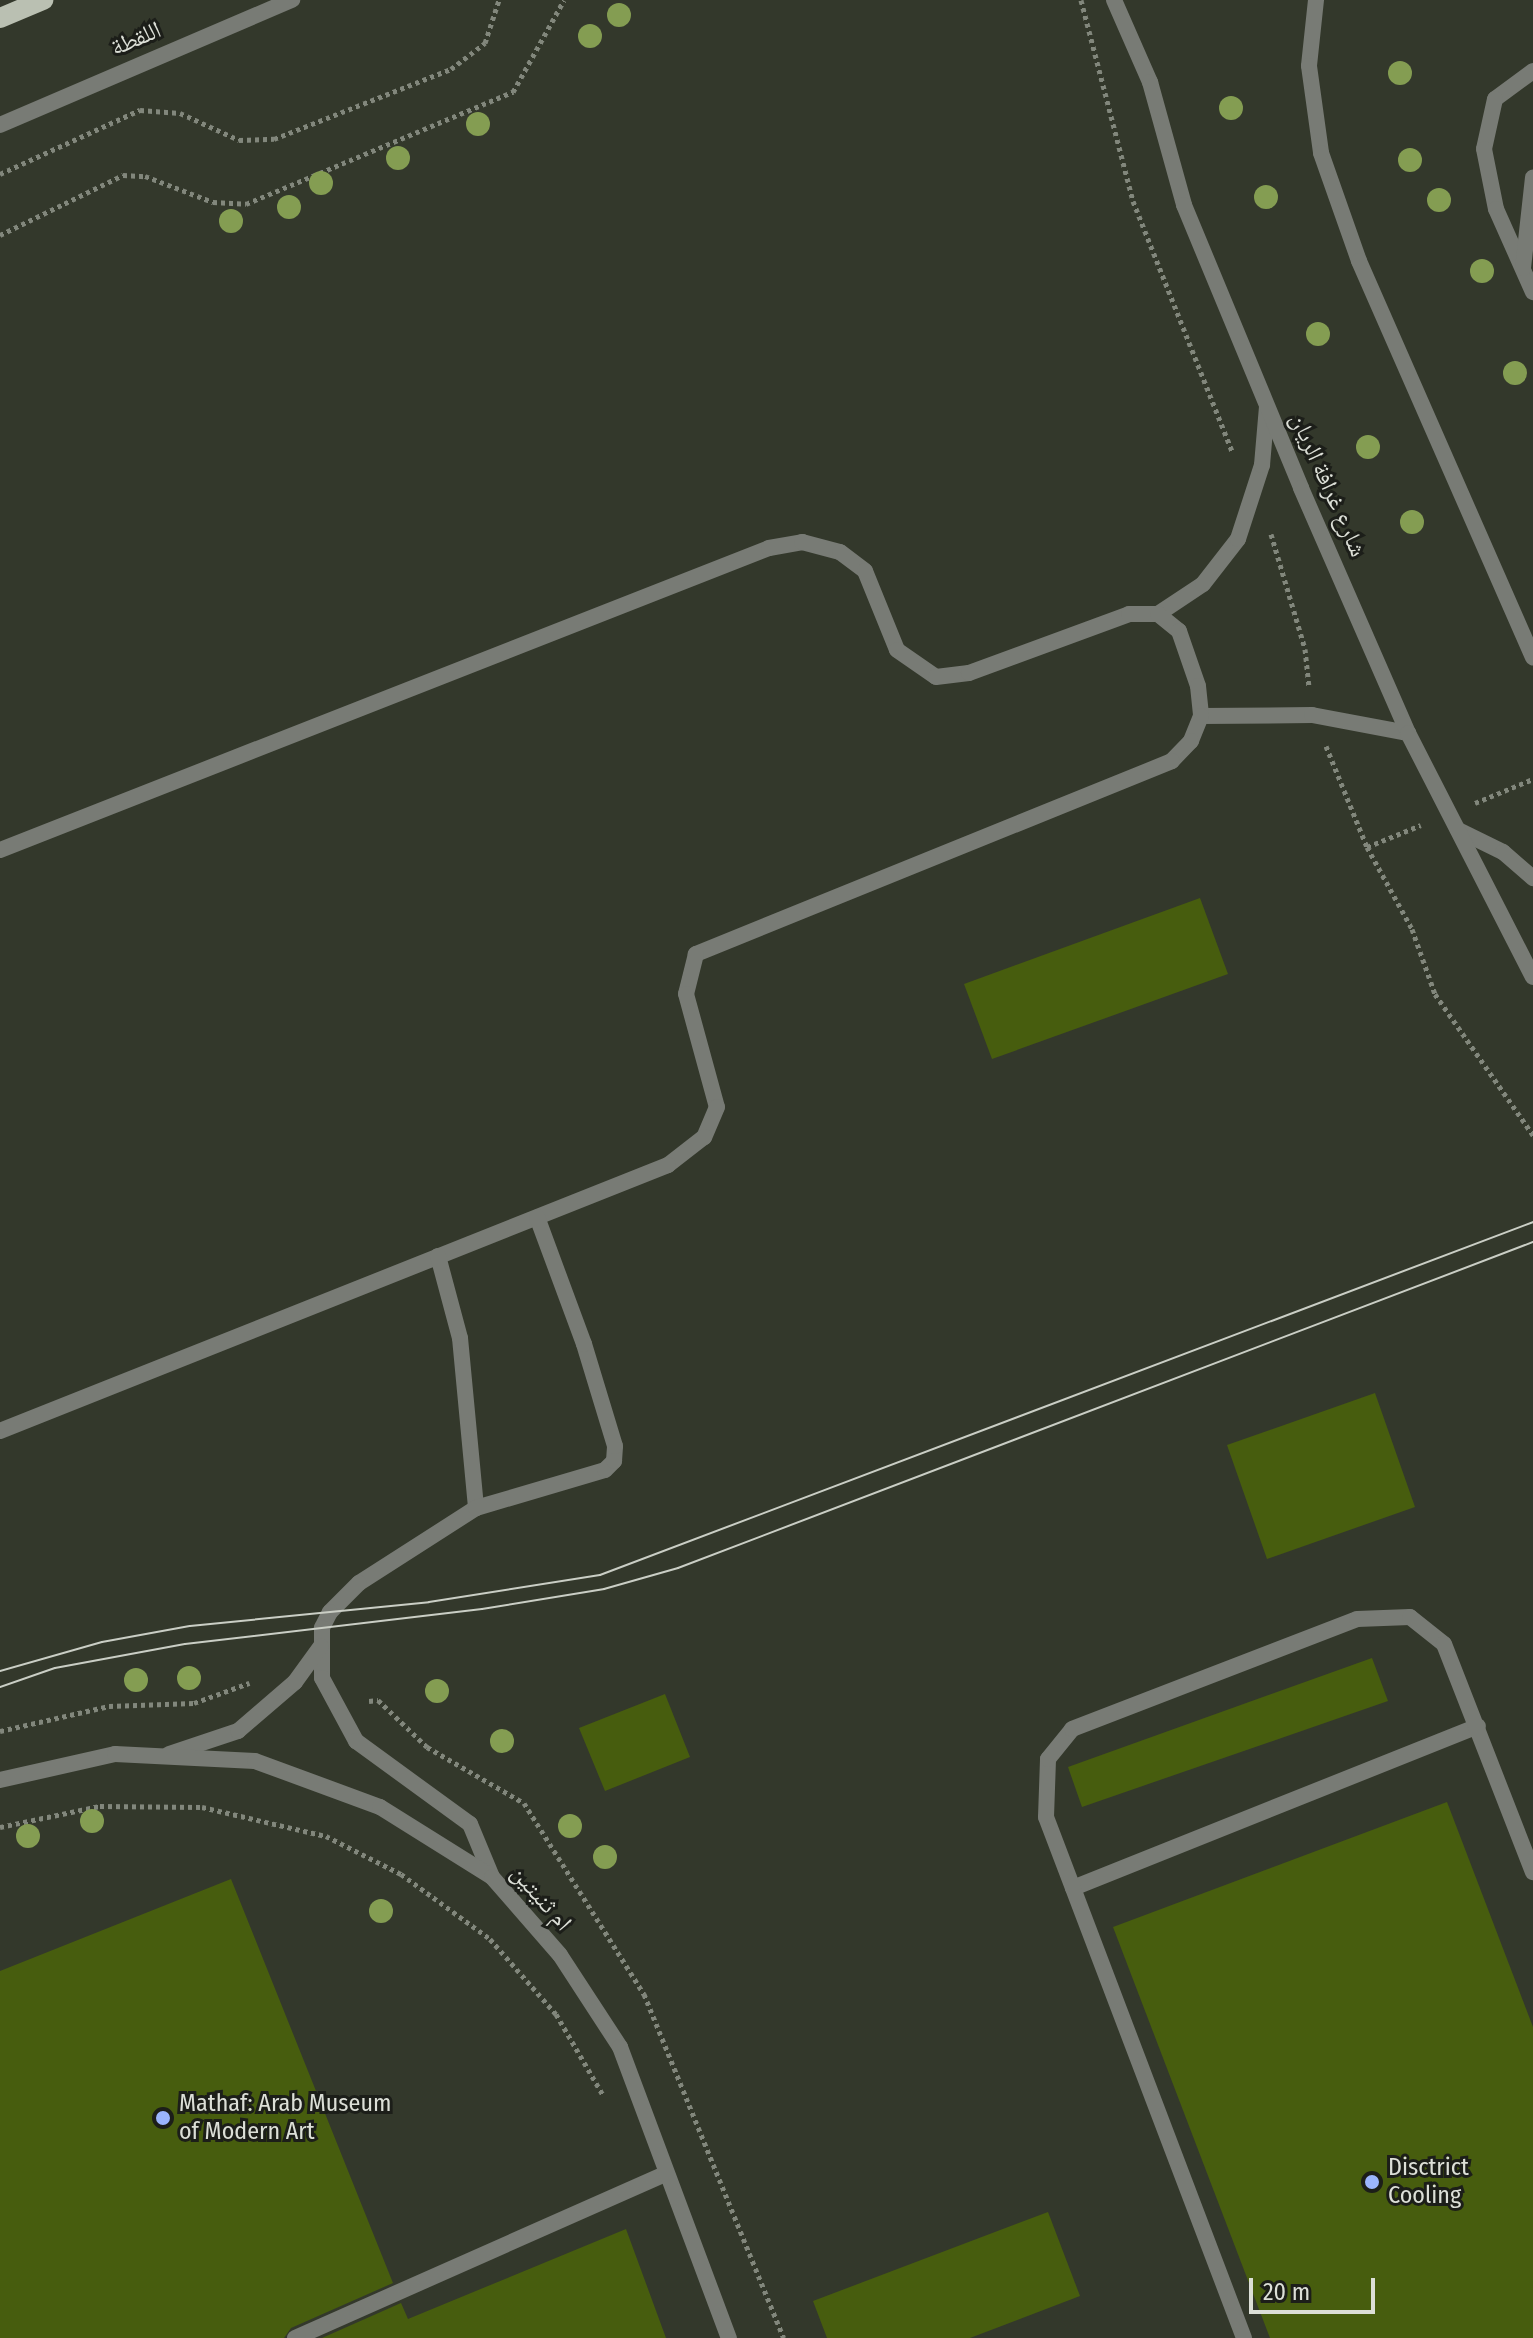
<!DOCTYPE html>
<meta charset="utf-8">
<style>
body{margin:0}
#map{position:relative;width:1533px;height:2338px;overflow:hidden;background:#33382b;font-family:"Fira Sans Condensed","Noto Naskh Arabic",sans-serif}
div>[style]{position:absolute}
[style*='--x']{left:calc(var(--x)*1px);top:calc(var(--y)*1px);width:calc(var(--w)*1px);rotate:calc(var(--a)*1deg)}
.building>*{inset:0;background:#475d0e}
.path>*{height:5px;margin-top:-2.5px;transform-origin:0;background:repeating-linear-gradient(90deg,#82877c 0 4px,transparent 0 8px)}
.service>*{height:16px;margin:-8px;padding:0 8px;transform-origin:8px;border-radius:8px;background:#787b75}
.minor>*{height:16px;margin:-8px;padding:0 8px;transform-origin:8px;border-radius:8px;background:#787b75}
.primary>*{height:20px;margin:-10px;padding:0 10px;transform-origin:10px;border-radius:10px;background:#bac0b2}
.tram>*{height:2px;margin:-1px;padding:0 1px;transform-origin:1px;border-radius:1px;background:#cacec5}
.trees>*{width:24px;height:24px;margin:-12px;border-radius:50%;background:#849d52}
.dots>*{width:22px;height:22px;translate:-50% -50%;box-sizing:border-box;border:4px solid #1c1e19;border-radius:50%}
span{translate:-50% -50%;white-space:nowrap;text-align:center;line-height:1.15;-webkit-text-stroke:6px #1c1e19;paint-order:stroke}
.street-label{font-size:24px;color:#dcdfd7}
.poi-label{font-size:24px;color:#dcdfd7}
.left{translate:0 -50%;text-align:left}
.scale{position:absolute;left:1249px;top:2278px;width:126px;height:36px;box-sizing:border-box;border:4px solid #dcdfd7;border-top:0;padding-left:10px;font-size:24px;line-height:28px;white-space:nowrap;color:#dcdfd7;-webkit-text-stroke:6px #1c1e19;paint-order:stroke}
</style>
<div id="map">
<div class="building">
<div style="clip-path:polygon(1200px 898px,1228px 974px,992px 1059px,964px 984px)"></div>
<div style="clip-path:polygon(1375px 1393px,1415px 1507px,1267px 1559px,1227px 1445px)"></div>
<div style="clip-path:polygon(1372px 1658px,1388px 1701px,1082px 1807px,1068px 1767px)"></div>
<div style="clip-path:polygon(665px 1694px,690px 1757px,605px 1791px,579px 1728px)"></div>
<div style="clip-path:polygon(1447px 1802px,1533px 2027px,1533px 2338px,1270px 2338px,1113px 1927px)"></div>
<div style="clip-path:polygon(231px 1879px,393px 2283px,291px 2328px,284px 2338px,0 2338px,0 1971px)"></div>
<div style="clip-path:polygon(1048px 2212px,1080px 2296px,970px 2338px,827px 2338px,813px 2301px)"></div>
<div style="clip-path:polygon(626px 2229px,666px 2338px,322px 2338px,401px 2303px,408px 2319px)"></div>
</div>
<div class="path">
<div style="--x:1081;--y:0;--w:208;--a:75.5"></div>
<div style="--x:1133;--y:201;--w:271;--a:68.4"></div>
<div style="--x:0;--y:174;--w:154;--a:-24.6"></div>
<div style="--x:140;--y:110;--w:40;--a:4.3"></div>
<div style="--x:180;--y:113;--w:65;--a:24.6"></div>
<div style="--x:239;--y:140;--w:35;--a:-2"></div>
<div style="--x:274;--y:139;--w:190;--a:-21.6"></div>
<div style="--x:451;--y:69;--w:43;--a:-37.4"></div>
<div style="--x:485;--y:43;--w:45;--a:-72"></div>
<div style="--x:0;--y:235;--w:137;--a:-26"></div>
<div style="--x:123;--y:175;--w:22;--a:3"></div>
<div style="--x:145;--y:176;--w:73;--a:20.9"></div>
<div style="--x:213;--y:202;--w:33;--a:3"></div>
<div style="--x:246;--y:204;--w:290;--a:-22.8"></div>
<div style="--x:513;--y:92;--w:105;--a:-61"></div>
<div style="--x:1271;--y:534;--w:120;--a:73.5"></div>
<div style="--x:1305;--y:649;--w:38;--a:84"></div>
<div style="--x:1326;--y:746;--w:109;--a:67.9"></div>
<div style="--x:1367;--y:847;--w:94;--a:61.2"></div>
<div style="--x:1412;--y:929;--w:69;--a:70.5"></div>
<div style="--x:1435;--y:994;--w:172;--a:55.2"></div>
<div style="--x:1475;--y:803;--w:63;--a:-22.5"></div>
<div style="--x:1367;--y:847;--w:58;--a:-22.2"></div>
<div style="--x:369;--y:1701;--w:9;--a:-6"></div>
<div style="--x:378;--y:1700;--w:68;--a:43.8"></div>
<div style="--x:427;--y:1747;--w:112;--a:30"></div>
<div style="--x:524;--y:1803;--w:226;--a:57.9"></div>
<div style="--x:644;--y:1994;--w:371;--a:67.9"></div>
<div style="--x:0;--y:1731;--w:112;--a:-12.9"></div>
<div style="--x:109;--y:1706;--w:85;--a:-2"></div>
<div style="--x:194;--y:1703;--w:59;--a:-20"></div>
<div style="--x:0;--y:1827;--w:102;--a:-11.9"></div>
<div style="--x:100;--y:1806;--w:102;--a:0.6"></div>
<div style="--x:202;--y:1807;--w:127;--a:13.2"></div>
<div style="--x:326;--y:1836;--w:84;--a:26.9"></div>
<div style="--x:401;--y:1874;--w:110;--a:36.1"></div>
<div style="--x:490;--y:1939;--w:100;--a:48.7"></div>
<div style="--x:556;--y:2014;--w:94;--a:59.9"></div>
</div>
<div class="service">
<div style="--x:1533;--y:71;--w:47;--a:143.6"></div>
<div style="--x:1495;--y:99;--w:51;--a:102.4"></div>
<div style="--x:1484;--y:149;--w:61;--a:78.7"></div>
<div style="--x:1496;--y:209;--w:91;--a:66"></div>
<div style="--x:1523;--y:268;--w:91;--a:-83.7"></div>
<div style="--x:1158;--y:614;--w:54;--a:-33.7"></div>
<div style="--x:1203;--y:584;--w:57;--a:-52.1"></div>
<div style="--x:1238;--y:539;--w:78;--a:-72"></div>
<div style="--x:1262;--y:465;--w:58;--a:-85.1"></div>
<div style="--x:1201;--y:716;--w:111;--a:-0.5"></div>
<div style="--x:1312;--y:715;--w:98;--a:10.6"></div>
<div style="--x:1458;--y:830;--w:50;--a:26.1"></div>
<div style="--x:1503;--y:852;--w:40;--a:41"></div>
<div style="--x:0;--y:850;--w:826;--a:-21.44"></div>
<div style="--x:769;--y:548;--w:34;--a:-10"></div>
<div style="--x:802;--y:542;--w:39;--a:15"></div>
<div style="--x:840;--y:552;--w:31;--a:37"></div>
<div style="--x:865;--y:571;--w:85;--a:67.9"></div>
<div style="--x:897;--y:650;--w:47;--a:34.7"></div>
<div style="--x:936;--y:677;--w:33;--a:-7"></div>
<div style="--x:969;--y:673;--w:171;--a:-20.2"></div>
<div style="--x:1129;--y:614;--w:29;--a:0"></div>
<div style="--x:1158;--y:614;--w:27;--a:39"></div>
<div style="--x:1179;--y:631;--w:58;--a:70.9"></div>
<div style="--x:1198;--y:686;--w:30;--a:84"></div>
<div style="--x:1201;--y:716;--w:27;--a:112"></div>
<div style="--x:1191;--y:741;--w:28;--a:134"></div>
<div style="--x:1172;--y:761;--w:514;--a:157.93"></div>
<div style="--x:696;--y:954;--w:41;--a:104"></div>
<div style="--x:686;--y:994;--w:117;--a:74.7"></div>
<div style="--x:717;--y:1107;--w:33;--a:113"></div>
<div style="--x:704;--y:1137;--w:46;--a:142.1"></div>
<div style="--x:668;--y:1165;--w:719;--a:158.29"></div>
<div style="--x:438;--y:1256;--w:85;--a:75"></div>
<div style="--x:460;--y:1338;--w:171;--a:84.6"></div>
<div style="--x:476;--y:1508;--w:139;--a:147.3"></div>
<div style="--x:359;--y:1583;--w:41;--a:135"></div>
<div style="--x:330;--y:1612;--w:18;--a:117"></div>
<div style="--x:322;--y:1628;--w:50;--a:90"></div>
<div style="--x:322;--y:1678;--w:72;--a:61.6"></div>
<div style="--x:356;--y:1741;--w:141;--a:36.1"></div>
<div style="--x:470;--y:1824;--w:57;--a:67.5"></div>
<div style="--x:476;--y:1508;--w:134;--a:-16.4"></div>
<div style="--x:605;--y:1470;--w:13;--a:-45"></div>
<div style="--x:614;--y:1461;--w:15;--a:-86"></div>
<div style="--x:615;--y:1446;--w:107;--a:-106.9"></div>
<div style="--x:584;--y:1344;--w:135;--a:-110.3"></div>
<div style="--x:169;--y:1754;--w:73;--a:-18.4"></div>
<div style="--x:238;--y:1731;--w:75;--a:-40.7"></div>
<div style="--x:295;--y:1682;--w:44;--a:-54.2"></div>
<div style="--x:1073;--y:1888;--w:436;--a:-21.8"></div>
<div style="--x:295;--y:2338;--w:402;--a:-23.9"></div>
<div style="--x:1244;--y:2338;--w:557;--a:-110.81"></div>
<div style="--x:1046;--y:1817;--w:58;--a:-88"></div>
<div style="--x:1048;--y:1759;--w:38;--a:-51"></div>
<div style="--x:1072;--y:1729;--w:305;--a:-21.1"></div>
<div style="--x:1357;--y:1619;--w:53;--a:-2.2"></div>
<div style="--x:1410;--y:1617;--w:43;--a:38.5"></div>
<div style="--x:1444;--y:1644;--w:245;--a:68.7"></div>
</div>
<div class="minor">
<div style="--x:1114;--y:0;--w:90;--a:66.3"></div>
<div style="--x:1150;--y:82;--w:128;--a:74.5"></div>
<div style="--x:1184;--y:205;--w:306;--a:67.5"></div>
<div style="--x:1301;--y:488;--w:267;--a:66.4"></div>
<div style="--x:1408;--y:733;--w:274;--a:62.9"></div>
<div style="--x:1316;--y:0;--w:66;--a:96.1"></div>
<div style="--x:1309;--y:66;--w:88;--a:82.1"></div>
<div style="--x:1321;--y:153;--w:114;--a:70.6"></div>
<div style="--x:1359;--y:261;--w:433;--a:66.3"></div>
<div style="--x:0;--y:125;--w:318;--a:-23.2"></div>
<div style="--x:0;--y:1780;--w:118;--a:-12.7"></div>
<div style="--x:115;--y:1754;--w:140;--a:2.9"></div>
<div style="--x:255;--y:1761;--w:133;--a:20.2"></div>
<div style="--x:380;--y:1807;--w:132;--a:32"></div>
<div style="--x:492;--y:1877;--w:103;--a:48.9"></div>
<div style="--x:560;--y:1955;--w:110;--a:56.9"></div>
<div style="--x:620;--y:2047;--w:311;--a:69.5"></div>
</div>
<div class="primary">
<div style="--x:0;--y:18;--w:47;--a:-22.7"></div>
</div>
<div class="tram">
<div style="--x:0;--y:1671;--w:106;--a:-15.9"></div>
<div style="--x:102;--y:1642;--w:89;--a:-10.3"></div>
<div style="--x:190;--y:1626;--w:240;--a:-5.7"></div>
<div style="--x:429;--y:1602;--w:173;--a:-9"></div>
<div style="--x:600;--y:1575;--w:998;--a:-20.72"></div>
<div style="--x:0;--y:1687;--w:58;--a:-19.1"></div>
<div style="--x:55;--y:1668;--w:132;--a:-10.5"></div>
<div style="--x:185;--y:1644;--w:299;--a:-6.7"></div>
<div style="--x:482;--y:1609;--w:124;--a:-9.3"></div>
<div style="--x:604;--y:1589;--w:77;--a:-15.8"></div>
<div style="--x:678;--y:1568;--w:915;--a:-20.87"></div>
</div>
<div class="trees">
<div style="left:619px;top:15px"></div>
<div style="left:590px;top:36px"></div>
<div style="left:1400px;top:73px"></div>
<div style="left:1231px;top:108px"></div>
<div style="left:478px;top:124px"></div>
<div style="left:398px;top:158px"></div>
<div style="left:1410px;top:160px"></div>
<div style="left:321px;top:183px"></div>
<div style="left:1266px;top:197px"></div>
<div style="left:1439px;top:200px"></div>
<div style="left:289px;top:207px"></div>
<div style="left:231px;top:221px"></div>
<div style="left:1482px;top:271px"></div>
<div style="left:1318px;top:334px"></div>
<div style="left:1515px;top:373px"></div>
<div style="left:1368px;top:447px"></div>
<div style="left:1412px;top:522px"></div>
<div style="left:189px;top:1678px"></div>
<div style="left:136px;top:1680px"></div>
<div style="left:437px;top:1691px"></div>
<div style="left:502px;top:1741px"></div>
<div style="left:92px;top:1821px"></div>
<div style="left:570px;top:1826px"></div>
<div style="left:28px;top:1836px"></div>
<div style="left:605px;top:1857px"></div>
<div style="left:381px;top:1911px"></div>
</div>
<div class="dots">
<div style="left:163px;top:2118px;background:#9bb5fd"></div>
<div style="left:1372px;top:2182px;background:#9bb5fd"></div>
</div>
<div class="street-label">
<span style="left:136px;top:39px;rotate:-23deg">اللقطة</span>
<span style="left:1328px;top:485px;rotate:66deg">شارع غرافة الريان</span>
<span style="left:541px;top:1898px;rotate:49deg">ام ثنيتين</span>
</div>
<div class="poi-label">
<span class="left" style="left:179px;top:2118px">Mathaf: Arab Museum<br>of Modern Art</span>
<span class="left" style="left:1388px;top:2182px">Disctrict<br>Cooling</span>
</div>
<div class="scale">20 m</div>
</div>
